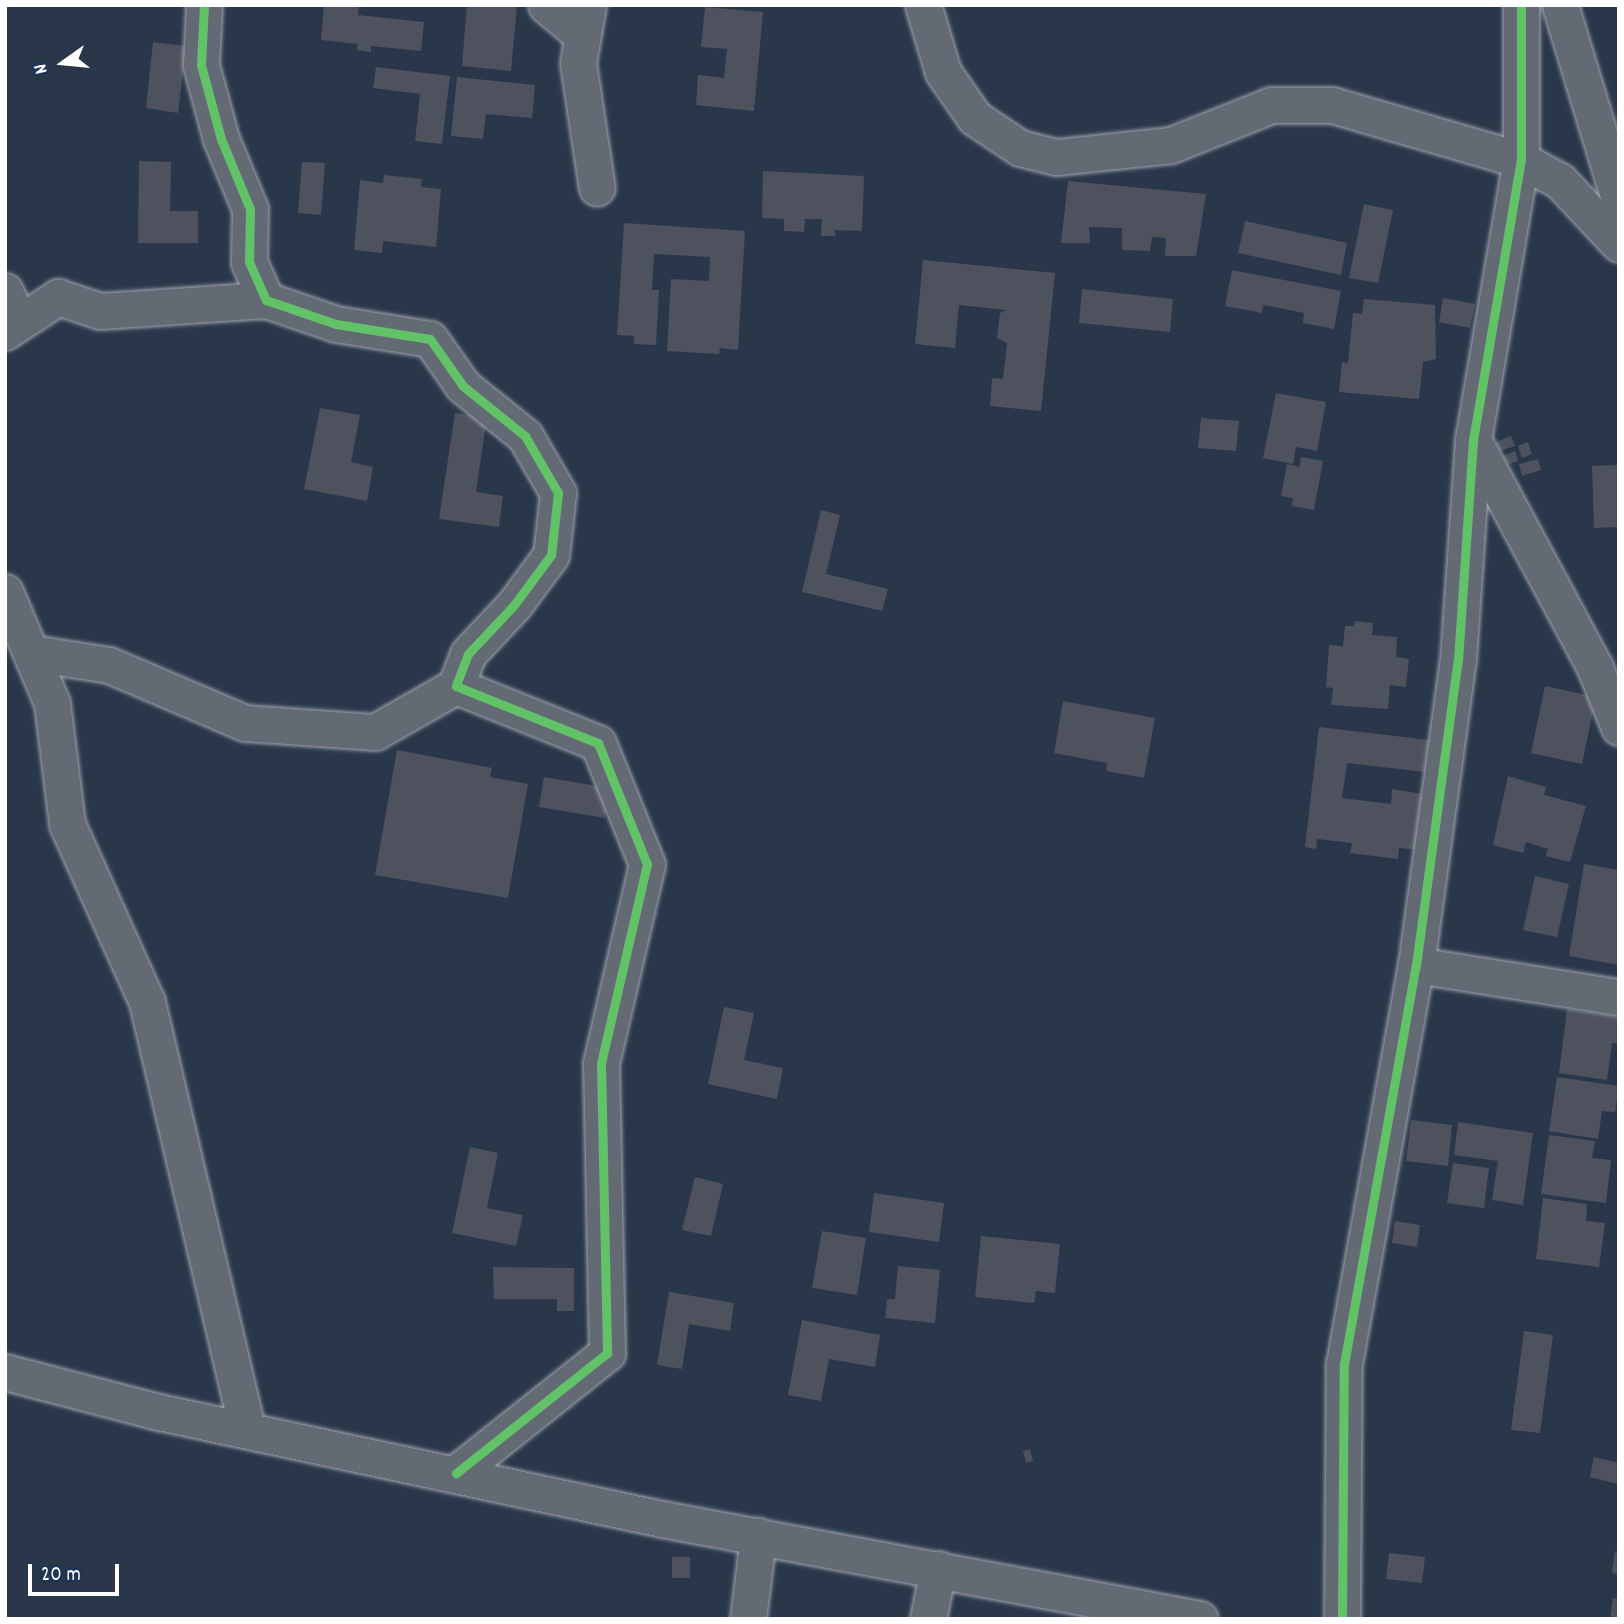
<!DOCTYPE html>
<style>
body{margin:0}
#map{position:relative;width:1624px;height:1624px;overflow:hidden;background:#2a374a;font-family:Dekko,sans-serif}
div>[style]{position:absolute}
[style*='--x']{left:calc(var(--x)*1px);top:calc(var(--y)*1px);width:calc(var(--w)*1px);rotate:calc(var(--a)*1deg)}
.building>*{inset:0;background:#4d525e}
.roads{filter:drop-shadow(0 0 2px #9fa5ae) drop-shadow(0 0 2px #9fa5ae)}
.minor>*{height:35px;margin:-17.5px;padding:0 17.5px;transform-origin:17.5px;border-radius:17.5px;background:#636a74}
.cycleway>*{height:9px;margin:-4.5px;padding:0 4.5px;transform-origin:4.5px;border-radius:4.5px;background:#61c268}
span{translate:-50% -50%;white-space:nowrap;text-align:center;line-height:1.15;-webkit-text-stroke:5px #1d3557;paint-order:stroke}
.frame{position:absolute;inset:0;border:7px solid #fff;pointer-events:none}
.north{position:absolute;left:28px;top:28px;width:70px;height:70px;-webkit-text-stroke:5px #1d3557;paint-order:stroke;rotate:255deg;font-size:19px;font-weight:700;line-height:28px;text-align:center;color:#fff}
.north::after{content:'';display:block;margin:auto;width:24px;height:32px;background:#fff;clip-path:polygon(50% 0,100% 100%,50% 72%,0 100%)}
.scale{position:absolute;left:28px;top:1564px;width:91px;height:32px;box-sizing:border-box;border:4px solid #fff;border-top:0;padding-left:9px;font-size:21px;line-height:24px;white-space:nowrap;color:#fff;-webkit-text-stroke:5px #1d3557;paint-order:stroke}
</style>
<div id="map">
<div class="building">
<div style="clip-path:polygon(324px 5px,359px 5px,358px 15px,424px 22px,421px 51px,371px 46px,371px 52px,357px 50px,358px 44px,321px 40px)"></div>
<div style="clip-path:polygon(467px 5px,517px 6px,511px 71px,462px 66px)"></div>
<div style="clip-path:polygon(705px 7px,763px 12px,754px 111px,696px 105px,698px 75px,724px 78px,727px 49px,701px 47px)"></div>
<div style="clip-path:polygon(153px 42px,186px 46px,178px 113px,146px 108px)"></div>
<div style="clip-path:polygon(376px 67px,450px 76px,442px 144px,415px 141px,420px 94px,373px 88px)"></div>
<div style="clip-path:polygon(457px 77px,535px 85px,532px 118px,486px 114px,483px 139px,451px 136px)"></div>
<div style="clip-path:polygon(139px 161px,171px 162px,170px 211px,198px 211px,198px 243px,138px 243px)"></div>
<div style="clip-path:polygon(302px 162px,325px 163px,321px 215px,298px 213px)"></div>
<div style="clip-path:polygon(763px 171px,864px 176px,862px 231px,834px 230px,836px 236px,821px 236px,822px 219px,805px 219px,804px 232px,784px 231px,784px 219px,762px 218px)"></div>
<div style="clip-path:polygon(384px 175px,422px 179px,421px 187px,441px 189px,436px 247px,383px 241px,382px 253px,354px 250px,360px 180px,383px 183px)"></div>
<div style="clip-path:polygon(1068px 181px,1206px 194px,1196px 256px,1165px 256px,1166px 238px,1152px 237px,1150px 251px,1122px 250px,1122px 228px,1089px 227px,1090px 243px,1061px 243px)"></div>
<div style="clip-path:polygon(1364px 204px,1393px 210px,1378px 283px,1349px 278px)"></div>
<div style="clip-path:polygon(1245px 221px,1347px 243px,1341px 275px,1238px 253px)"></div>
<div style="clip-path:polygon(624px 223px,745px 231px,738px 350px,720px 348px,719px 354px,667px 351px,671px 279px,709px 281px,710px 257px,654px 254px,652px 290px,659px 290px,656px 345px,634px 344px,634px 336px,617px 335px)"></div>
<div style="clip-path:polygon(923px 260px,1055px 273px,1041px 411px,990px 406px,992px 378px,1003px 379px,1007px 343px,997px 338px,1000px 313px,1006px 310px,959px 305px,955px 348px,915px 344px)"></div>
<div style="clip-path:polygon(1232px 270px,1341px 291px,1334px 329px,1303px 323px,1304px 313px,1263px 305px,1262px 313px,1225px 306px)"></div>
<div style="clip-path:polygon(1082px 289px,1173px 299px,1170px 332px,1079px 323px)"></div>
<div style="clip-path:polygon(1443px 298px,1475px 304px,1470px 328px,1439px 322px)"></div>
<div style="clip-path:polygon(1364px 299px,1435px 305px,1436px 359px,1423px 362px,1419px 399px,1339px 392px,1342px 362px,1348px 363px,1353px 313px,1362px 314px)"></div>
<div style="clip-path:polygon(1276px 393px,1326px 402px,1317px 451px,1296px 447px,1293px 464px,1263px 458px)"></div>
<div style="clip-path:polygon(320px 408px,360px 415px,351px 462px,373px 467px,367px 501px,304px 489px)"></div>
<div style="clip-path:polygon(455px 413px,487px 417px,476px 492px,503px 496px,499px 527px,439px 519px)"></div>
<div style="clip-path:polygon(1201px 418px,1239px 421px,1236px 451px,1198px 448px)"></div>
<div style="clip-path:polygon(1511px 436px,1515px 446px,1500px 451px,1496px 442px)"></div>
<div style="clip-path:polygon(1528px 442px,1532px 454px,1522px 458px,1518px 446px)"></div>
<div style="clip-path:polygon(1515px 451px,1518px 461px,1507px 465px,1503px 456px)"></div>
<div style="clip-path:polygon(1301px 457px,1323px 461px,1314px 510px,1292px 506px,1293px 498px,1281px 496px,1287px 464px,1299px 467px)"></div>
<div style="clip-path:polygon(1538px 459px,1541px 470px,1522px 476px,1519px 464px)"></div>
<div style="clip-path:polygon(1619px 465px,1619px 527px,1594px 528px,1592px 466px)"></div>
<div style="clip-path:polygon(821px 510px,840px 515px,826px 574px,888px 589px,882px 611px,802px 592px)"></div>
<div style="clip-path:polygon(1355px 621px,1373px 623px,1372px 635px,1397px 637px,1396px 657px,1409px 659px,1406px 687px,1390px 685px,1388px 709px,1331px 705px,1333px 688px,1326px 687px,1329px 645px,1343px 646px,1345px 626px,1354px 626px)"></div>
<div style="clip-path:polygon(1545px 686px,1596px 697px,1582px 764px,1531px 753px)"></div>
<div style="clip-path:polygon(1063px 701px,1155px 718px,1144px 778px,1106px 771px,1107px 763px,1054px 753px)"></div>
<div style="clip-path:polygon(1319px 727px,1429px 740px,1425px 772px,1347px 763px,1342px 798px,1391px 804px,1392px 789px,1423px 794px,1417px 850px,1399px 848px,1398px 859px,1350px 853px,1352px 843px,1317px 839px,1316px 849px,1305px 847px)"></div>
<div style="clip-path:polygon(397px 750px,492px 768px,490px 777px,528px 784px,508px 898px,375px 875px)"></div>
<div style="clip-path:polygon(1508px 776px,1546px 787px,1544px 795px,1586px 806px,1570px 862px,1546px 856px,1548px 849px,1526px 842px,1523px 853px,1493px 845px)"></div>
<div style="clip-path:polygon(544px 777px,609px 788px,605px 818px,539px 807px)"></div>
<div style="clip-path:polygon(1584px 864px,1619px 870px,1619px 965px,1569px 956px)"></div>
<div style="clip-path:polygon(1535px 876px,1569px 884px,1557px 937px,1523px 930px)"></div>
<div style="clip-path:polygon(724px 1007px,754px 1013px,744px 1060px,783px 1068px,777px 1099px,708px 1084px)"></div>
<div style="clip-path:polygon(1567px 1009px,1619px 1016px,1619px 1044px,1612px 1043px,1607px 1080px,1559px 1073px)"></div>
<div style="clip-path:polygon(1557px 1077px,1619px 1086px,1615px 1112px,1602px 1111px,1598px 1139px,1549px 1131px)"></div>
<div style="clip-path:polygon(1411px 1120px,1452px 1125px,1448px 1166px,1406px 1161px)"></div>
<div style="clip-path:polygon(1458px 1122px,1533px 1133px,1523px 1205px,1492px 1200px,1498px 1161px,1454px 1155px)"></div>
<div style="clip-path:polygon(1549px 1135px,1595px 1141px,1592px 1158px,1611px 1160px,1606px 1203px,1541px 1194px)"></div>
<div style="clip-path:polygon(470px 1147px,498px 1153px,487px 1208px,523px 1215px,516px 1246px,452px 1233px)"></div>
<div style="clip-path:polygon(1453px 1163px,1489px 1168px,1484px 1208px,1447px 1203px)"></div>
<div style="clip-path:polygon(695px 1177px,723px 1184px,711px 1236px,682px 1230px)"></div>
<div style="clip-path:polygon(874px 1193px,944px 1203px,939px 1242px,869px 1232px)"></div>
<div style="clip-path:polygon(1543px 1198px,1587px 1204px,1586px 1221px,1605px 1223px,1599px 1267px,1536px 1259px)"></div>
<div style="clip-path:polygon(1395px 1221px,1420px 1225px,1417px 1247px,1392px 1243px)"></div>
<div style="clip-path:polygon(822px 1231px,866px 1238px,857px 1295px,812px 1288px)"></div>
<div style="clip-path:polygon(981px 1236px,1060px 1244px,1055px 1293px,1036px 1291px,1034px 1303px,975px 1297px)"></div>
<div style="clip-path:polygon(898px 1266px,940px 1270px,935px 1323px,885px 1318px,887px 1299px,895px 1299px)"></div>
<div style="clip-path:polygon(493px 1267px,574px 1268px,574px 1311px,557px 1311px,557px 1299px,494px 1299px)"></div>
<div style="clip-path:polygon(669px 1292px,734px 1303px,730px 1331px,689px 1324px,682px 1369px,657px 1365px)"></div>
<div style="clip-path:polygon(802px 1320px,880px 1335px,875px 1367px,829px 1359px,821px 1401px,788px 1395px)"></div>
<div style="clip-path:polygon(1524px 1331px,1553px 1335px,1540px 1433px,1511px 1430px)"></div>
<div style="clip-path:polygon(1030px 1449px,1033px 1461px,1026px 1463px,1023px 1451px)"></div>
<div style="clip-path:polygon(1594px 1457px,1619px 1463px,1618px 1484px,1590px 1477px)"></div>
<div style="clip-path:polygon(1615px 1551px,1619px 1552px,1619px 1575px,1612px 1573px)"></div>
<div style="clip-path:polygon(1389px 1553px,1425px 1557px,1422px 1583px,1386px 1579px)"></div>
<div style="clip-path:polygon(672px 1557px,690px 1557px,690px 1578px,672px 1578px)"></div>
<div style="clip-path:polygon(1613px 1598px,1619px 1599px,1619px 1619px,1610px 1619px)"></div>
</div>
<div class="roads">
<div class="minor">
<div style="--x:204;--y:5;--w:60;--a:92.9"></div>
<div style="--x:201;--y:65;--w:77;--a:74.9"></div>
<div style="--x:221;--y:139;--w:76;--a:67.5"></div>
<div style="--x:250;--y:209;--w:53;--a:91.1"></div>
<div style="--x:249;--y:262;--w:42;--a:65.9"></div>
<div style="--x:266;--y:300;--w:74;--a:18.9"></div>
<div style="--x:336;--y:324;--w:95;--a:9.1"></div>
<div style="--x:430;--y:339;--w:57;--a:54.9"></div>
<div style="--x:463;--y:386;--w:80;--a:38.9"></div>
<div style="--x:525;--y:436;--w:66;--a:59.9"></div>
<div style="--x:558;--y:493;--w:62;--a:96.4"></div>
<div style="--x:551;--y:555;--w:62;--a:126.5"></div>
<div style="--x:514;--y:605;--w:67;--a:133.2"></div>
<div style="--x:468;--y:654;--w:34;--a:111"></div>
<div style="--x:456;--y:686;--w:153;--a:21.9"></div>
<div style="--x:598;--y:743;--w:131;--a:68"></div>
<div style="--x:647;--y:864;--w:205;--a:103"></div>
<div style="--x:601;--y:1064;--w:289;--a:88.8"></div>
<div style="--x:607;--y:1353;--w:193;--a:141.5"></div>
<div style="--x:546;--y:5;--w:48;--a:40"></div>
<div style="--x:588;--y:5;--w:59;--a:99.8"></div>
<div style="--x:578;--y:63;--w:126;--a:81.4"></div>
<div style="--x:923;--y:5;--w:70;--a:73.4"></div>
<div style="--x:943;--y:72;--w:56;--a:55.2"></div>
<div style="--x:975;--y:118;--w:54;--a:33.7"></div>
<div style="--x:1020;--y:148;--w:38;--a:14"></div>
<div style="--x:1057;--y:157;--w:115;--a:-6"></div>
<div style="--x:1171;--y:145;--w:108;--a:-21.8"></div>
<div style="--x:1271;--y:105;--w:61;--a:0"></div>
<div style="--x:1332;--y:105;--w:197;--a:16.2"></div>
<div style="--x:1521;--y:160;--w:44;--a:28.3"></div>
<div style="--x:1560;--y:181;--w:86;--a:46.9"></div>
<div style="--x:1560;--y:5;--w:203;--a:73.1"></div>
<div style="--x:5;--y:291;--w:34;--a:66"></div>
<div style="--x:5;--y:332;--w:64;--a:-33.4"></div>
<div style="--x:58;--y:297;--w:44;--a:18.4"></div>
<div style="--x:100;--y:311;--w:166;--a:-3.8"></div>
<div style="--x:1473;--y:440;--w:259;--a:61.8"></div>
<div style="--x:1595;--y:668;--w:64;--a:67.9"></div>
<div style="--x:5;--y:592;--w:121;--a:67.1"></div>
<div style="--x:52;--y:703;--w:122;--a:82.9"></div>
<div style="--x:67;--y:824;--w:195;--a:65.8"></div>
<div style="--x:147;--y:1002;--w:439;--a:76.8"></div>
<div style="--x:32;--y:653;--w:78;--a:8.9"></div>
<div style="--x:109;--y:665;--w:148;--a:23.1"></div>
<div style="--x:245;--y:723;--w:130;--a:4"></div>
<div style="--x:375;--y:732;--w:93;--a:-29.6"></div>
<div style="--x:1416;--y:965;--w:206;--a:9"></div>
<div style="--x:5;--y:1372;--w:159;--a:14.6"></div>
<div style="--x:159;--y:1412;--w:514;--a:12.01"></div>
<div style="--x:662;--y:1519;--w:547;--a:10.53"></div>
<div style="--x:748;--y:1619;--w:84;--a:-83.1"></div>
<div style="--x:928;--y:1619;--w:51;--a:-78.7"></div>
<div style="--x:1342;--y:1619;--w:255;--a:-89.6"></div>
<div style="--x:1344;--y:1364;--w:405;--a:-79.8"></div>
<div style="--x:1416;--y:965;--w:308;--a:-82.2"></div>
<div style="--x:1458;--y:660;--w:221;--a:-86.1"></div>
<div style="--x:1473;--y:440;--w:284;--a:-80.3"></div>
<div style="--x:1521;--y:160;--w:155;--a:-90"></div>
</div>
</div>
<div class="cycleway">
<div style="--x:204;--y:5;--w:60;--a:92.9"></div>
<div style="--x:201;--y:65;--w:77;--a:74.9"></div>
<div style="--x:221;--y:139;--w:76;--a:67.5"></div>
<div style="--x:250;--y:209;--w:53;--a:91.1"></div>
<div style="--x:249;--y:262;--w:42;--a:65.9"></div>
<div style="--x:266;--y:300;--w:74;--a:18.9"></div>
<div style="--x:336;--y:324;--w:95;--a:9.1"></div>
<div style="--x:430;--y:339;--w:57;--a:54.9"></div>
<div style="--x:463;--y:386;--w:80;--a:38.9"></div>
<div style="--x:525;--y:436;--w:66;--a:59.9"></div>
<div style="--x:558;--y:493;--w:62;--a:96.4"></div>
<div style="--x:551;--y:555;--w:62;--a:126.5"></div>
<div style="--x:514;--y:605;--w:67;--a:133.2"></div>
<div style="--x:468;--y:654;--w:34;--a:111"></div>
<div style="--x:456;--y:686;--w:153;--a:21.9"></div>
<div style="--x:598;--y:743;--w:131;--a:68"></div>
<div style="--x:647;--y:864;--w:205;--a:103"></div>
<div style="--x:601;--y:1064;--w:289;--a:88.8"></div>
<div style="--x:607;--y:1353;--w:193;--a:141.5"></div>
<div style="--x:1342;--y:1619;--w:255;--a:-89.6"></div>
<div style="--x:1344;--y:1364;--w:405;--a:-79.8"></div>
<div style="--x:1416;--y:965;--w:308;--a:-82.2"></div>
<div style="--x:1458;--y:660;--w:221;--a:-86.1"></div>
<div style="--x:1473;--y:440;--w:284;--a:-80.3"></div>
<div style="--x:1521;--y:160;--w:155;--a:-90"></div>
</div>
<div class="frame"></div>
<div class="north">N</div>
<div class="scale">20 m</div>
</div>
